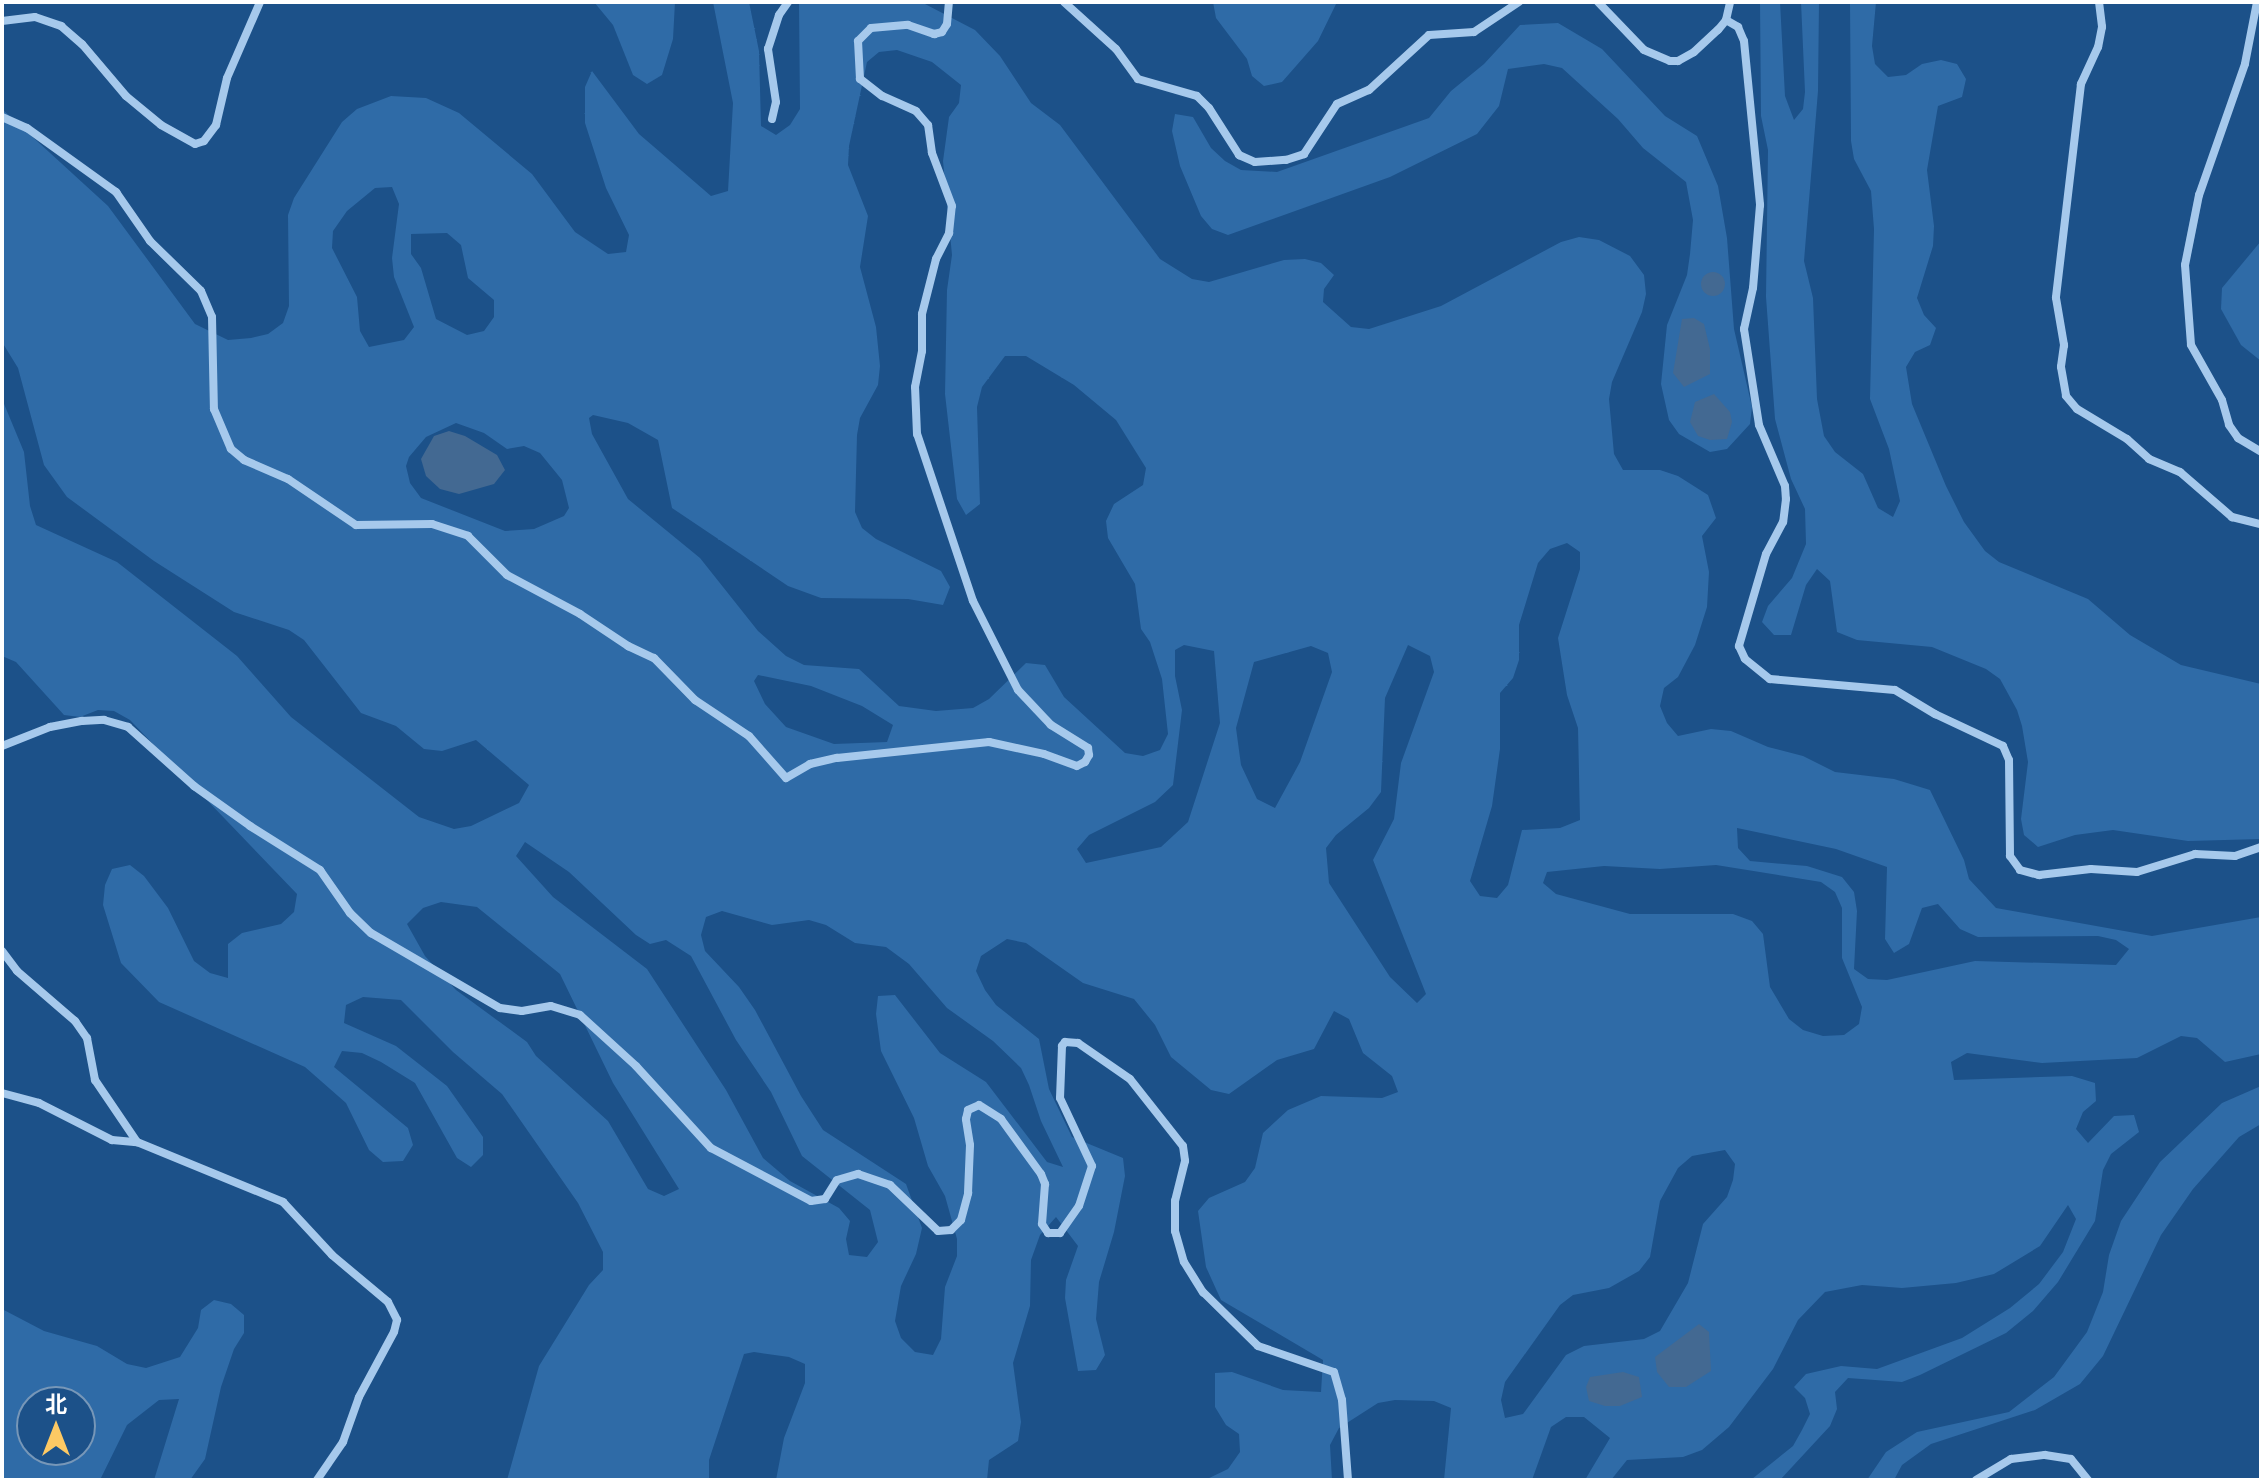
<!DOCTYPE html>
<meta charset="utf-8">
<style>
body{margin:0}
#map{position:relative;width:2263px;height:1482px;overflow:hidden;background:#1c5189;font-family:"Space Grotesk","Noto Sans SC",sans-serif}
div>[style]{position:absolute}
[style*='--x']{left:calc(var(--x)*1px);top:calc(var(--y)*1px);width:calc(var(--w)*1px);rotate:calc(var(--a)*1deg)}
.green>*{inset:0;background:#2f6ba7}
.water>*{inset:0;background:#436992}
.round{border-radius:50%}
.minor>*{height:8px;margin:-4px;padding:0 4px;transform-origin:4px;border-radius:4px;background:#a6c9ec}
span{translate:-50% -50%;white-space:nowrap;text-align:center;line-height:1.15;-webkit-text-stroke:8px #1c5189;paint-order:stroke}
.frame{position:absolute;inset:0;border:4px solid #fff;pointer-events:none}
.north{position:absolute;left:16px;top:1386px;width:80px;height:80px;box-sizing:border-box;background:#1c5189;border:2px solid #7797b8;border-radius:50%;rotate:0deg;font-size:22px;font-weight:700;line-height:32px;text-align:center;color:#fff}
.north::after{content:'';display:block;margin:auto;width:28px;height:36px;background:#fdc964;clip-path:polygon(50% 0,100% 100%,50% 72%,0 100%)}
</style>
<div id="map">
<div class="green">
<div style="clip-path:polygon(594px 2px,675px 2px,673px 39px,662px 75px,647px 84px,633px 75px,613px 25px)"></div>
<div style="clip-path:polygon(evenodd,713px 2px,749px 2px,759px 51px,761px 126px,776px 135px,790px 125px,800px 109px,799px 2px,925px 4px,975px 30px,1000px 56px,1031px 103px,1060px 125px,1160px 259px,1192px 279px,1209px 282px,1284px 260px,1305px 259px,1321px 263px,1334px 275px,1324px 289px,1323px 302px,1351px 327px,1369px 329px,1441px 306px,1561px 242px,1579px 237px,1599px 240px,1630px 256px,1644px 275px,1646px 294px,1642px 312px,1612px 382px,1609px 399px,1614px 454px,1623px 470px,1660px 470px,1678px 476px,1708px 495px,1716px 518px,1702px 536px,1709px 572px,1707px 607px,1695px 645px,1678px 677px,1664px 688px,1660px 706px,1667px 723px,1678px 736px,1711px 729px,1731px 731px,1768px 747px,1803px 756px,1835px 772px,1894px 779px,1930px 790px,1964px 860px,1969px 879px,1996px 908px,2152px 936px,2261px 917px,2261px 1054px,2225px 1062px,2197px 1038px,2181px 1036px,2137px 1058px,2042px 1063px,1967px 1053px,1951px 1062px,1954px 1080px,2072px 1076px,2095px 1083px,2096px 1101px,2083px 1112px,2076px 1129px,2088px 1143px,2114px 1116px,2134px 1115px,2139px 1132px,2111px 1154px,2103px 1170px,2095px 1221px,2058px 1282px,2033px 1311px,2006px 1333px,1920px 1375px,1902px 1382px,1848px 1378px,1835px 1392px,1837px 1409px,1830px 1426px,1780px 1480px,1752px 1479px,1793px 1446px,1802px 1430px,1810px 1414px,1805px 1398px,1794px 1387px,1806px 1374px,1841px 1366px,1877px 1369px,1962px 1338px,2010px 1308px,2039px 1284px,2063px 1252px,2076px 1219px,2068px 1205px,2040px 1246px,1994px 1274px,1956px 1283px,1902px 1288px,1862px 1285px,1825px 1292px,1798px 1320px,1773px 1369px,1729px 1427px,1702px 1450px,1683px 1457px,1627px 1460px,1611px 1480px,1585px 1480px,1610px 1438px,1584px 1417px,1566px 1417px,1551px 1427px,1532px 1480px,1444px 1480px,1451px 1408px,1434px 1401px,1395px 1400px,1378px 1403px,1339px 1428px,1330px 1445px,1332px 1480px,1205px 1480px,1228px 1469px,1240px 1452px,1239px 1434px,1226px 1425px,1215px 1407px,1215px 1373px,1232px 1372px,1283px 1390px,1321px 1392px,1323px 1360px,1221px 1300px,1206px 1267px,1198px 1211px,1209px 1198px,1245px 1182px,1255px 1168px,1263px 1133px,1288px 1110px,1321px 1096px,1382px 1098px,1398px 1092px,1392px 1076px,1363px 1053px,1349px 1019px,1334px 1011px,1314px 1049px,1277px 1060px,1229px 1094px,1211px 1090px,1171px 1057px,1155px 1025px,1134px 999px,1083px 983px,1026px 943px,1007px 939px,981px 956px,976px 971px,985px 990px,996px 1005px,1039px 1039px,1049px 1089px,1072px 1137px,1123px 1158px,1125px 1176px,1114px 1232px,1099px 1282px,1096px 1319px,1105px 1355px,1096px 1370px,1078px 1371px,1065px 1298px,1066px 1280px,1078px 1246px,1056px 1217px,1040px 1235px,1031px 1260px,1030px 1306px,1013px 1363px,1021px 1422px,1018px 1441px,989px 1460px,987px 1480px,776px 1480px,784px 1438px,805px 1383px,805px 1364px,789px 1357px,754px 1352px,744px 1354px,709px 1460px,709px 1480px,507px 1480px,539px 1366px,589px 1285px,603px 1270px,603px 1252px,578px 1203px,502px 1094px,453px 1052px,401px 1000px,363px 997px,346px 1005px,344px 1023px,396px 1046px,447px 1086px,483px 1137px,483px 1155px,471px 1167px,457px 1158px,415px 1083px,381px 1062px,362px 1053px,342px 1051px,334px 1067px,408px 1128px,413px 1145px,403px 1161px,383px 1162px,369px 1150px,346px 1103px,305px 1067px,159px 1002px,121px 963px,103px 905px,105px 885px,112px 869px,130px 865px,144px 876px,168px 908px,194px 961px,210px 973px,228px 978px,228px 944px,242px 933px,281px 924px,294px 912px,297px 894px,130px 720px,114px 711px,98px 710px,80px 717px,64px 715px,16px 662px,2px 656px,2px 399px,24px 452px,30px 506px,36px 525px,117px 562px,237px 656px,291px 717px,419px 817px,454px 829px,471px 826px,519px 803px,529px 785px,476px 740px,442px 751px,424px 749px,396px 726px,361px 713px,304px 640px,289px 630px,234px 612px,154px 561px,67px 497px,44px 465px,18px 368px,2px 342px,2px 109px,108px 206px,195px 324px,228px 340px,251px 338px,268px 334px,283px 323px,289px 306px,288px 215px,294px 198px,342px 122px,357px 109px,391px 96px,426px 98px,459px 113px,532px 174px,575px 232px,608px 254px,626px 252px,629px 235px,606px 188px,585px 123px,585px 87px,592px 71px,639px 134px,653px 146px,711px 196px,728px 191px,733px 103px,713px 2px,897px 50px,932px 62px,961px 85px,959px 103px,949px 117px,943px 161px,952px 255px,947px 290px,945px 394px,957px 499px,966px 515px,980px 504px,977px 407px,982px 387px,1005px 356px,1026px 356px,1074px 385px,1116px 420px,1146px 468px,1143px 485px,1114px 504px,1106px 521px,1108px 538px,1135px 584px,1141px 629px,1150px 642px,1162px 679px,1168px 734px,1160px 750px,1143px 756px,1125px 753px,1064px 697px,1045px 665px,1026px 663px,989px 699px,973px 708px,936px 711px,899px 706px,859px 669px,804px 665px,786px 656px,758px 631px,700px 558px,628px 499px,592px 434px,589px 418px,593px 415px,628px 423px,658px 440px,672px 508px,788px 586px,821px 598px,908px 599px,943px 605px,950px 587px,941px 571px,876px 539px,862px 528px,855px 512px,857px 435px,860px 418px,878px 385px,880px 366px,876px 327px,860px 267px,868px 216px,848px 165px,849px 146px,867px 62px,879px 52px,897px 50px,713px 2px,392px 187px,399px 204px,392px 258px,394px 277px,414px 327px,404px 340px,369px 347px,360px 331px,357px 297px,332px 248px,333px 231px,347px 211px,375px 188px,392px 187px,713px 2px,447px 233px,461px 245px,468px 278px,494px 300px,494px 317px,484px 331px,467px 335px,436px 319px,421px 268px,411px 254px,411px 234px,447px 233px,713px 2px,456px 423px,484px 433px,507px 449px,524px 446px,540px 453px,562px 480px,569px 508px,564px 516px,534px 529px,505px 531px,421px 498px,410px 483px,406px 466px,409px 457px,426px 437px,456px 423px,713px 2px,1567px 543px,1580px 552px,1580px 569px,1558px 638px,1567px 695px,1578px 728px,1580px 820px,1560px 828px,1522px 830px,1508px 885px,1497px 898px,1480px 896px,1470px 881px,1492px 806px,1500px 749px,1500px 693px,1513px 678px,1519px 660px,1519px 625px,1538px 563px,1550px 549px,1567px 543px,713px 2px,1184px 645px,1214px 651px,1220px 723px,1188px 822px,1161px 847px,1086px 863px,1077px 849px,1089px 835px,1155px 802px,1173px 785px,1182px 710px,1175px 676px,1175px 650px,1184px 645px,713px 2px,1408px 645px,1430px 656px,1434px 672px,1401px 763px,1394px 819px,1373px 860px,1426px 994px,1417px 1003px,1390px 977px,1329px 883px,1326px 848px,1336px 835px,1369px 808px,1381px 792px,1385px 698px,1408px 645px,713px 2px,1311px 646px,1328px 653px,1332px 672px,1300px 762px,1275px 808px,1257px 799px,1241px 765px,1236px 728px,1254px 662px,1311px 646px,713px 2px,758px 675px,811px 686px,862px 706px,893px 725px,887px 742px,834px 744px,786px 727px,765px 704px,754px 681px,758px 675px,713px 2px,1737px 828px,1836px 849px,1887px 867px,1885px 939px,1894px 953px,1909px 944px,1922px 908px,1938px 904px,1960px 929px,1978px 937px,2098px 936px,2116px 940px,2129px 949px,2116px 965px,1975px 961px,1887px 980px,1868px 979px,1854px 969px,1857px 911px,1854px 892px,1842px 877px,1807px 866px,1750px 861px,1738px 848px,1737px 828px,713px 2px,525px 842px,569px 872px,636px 935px,650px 944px,666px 940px,691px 956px,736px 1040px,771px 1092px,802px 1156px,870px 1210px,878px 1242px,867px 1257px,849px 1255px,846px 1239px,850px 1221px,839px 1208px,790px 1181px,763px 1158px,726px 1090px,647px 969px,553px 897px,516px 856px,525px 842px,713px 2px,1716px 865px,1821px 882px,1835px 892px,1842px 908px,1842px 958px,1862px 1007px,1859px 1024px,1844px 1035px,1823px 1036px,1803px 1030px,1789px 1019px,1770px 987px,1763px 934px,1752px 921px,1733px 914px,1630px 914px,1556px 894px,1543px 883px,1547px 872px,1604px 866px,1660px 869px,1716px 865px,713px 2px,441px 902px,477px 907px,560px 974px,613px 1083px,679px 1189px,664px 1196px,648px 1189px,608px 1121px,536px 1056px,527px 1042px,456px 990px,425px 956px,407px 924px,423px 908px,441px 902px,713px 2px,722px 911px,772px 925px,809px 920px,826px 925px,855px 943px,886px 947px,909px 964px,947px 1008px,993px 1041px,1021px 1068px,1029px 1085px,1041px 1121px,1063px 1167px,1047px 1162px,986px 1082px,940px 1053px,895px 995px,878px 996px,876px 1014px,881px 1051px,914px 1118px,928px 1166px,945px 1196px,957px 1239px,957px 1256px,945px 1287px,941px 1339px,933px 1355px,915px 1352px,901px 1338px,895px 1321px,901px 1286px,916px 1254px,922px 1228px,906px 1184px,823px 1130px,801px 1096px,755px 1010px,739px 987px,705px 951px,701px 935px,706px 917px,722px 911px,713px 2px,1725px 1150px,1735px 1164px,1733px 1180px,1727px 1197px,1703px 1224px,1688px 1283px,1660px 1331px,1644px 1339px,1584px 1346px,1566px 1355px,1523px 1414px,1505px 1418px,1501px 1400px,1505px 1382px,1560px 1305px,1573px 1295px,1609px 1288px,1639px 1271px,1650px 1257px,1660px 1201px,1678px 1168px,1692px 1156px,1725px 1150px)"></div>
<div style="clip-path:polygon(1213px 2px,1337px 2px,1318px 41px,1282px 82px,1264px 86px,1252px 76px,1247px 59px,1216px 18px)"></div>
<div style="clip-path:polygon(1760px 2px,1780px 2px,1785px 96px,1794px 120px,1803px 109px,1805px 92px,1801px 2px,1819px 2px,1818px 91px,1804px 261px,1813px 298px,1817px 399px,1824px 436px,1835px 452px,1863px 474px,1878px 508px,1893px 517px,1900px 501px,1889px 449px,1870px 399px,1874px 229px,1871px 191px,1854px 159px,1851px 141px,1850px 2px,1876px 2px,1872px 46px,1875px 64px,1888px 77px,1906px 75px,1922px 64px,1941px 60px,1957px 64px,1966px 79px,1962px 97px,1938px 106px,1927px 170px,1934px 226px,1933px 246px,1917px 298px,1924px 315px,1936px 328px,1930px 345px,1915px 352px,1906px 367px,1912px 404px,1946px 486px,1964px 522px,1985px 551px,1999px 562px,2088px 599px,2130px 635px,2181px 665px,2261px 684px,2261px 839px,2188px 841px,2113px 830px,2075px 835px,2038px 847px,2024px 835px,2021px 819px,2028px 762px,2022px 726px,2017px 710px,2000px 679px,1986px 669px,1932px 647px,1857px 640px,1837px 632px,1830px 581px,1817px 569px,1806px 585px,1791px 635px,1774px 635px,1762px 622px,1768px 606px,1792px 578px,1806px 544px,1805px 509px,1791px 479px,1775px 419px,1766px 297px,1768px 150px,1761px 116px)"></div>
<div style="clip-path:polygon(1558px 23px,1602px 49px,1665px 116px,1697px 136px,1718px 186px,1727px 238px,1734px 329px,1752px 407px,1750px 424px,1727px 449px,1710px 452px,1679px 434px,1669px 420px,1661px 384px,1667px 325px,1687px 275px,1690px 254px,1693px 220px,1686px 182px,1643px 148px,1618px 119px,1562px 68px,1544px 64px,1508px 69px,1499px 106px,1477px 134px,1390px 177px,1228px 235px,1212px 229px,1201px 216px,1180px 166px,1172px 131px,1175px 114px,1193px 117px,1211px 148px,1225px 161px,1241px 170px,1277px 172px,1429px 118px,1451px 91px,1484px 64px,1520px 25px)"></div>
<div style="clip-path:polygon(2261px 241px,2261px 361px,2241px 345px,2221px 309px,2222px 288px)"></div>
<div style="clip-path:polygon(2261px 1086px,2261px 1124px,2239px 1137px,2193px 1189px,2161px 1235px,2103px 1356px,2080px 1384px,2035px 1410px,1931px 1444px,1902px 1465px,1894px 1480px,1867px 1480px,1886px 1452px,1917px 1432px,2009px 1412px,2054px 1377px,2087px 1332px,2103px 1292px,2109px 1255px,2121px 1221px,2160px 1162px,2222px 1103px)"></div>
<div style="clip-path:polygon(evenodd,214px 1300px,231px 1304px,244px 1315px,244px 1333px,234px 1349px,221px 1387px,205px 1459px,190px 1480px,154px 1480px,179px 1399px,159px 1400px,127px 1425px,100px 1480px,2px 1480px,2px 1309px,44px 1331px,97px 1346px,127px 1364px,146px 1368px,180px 1357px,198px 1328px,201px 1310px,214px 1300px,32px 1402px,80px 1402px,80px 1450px,32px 1450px,32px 1402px)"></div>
</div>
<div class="water">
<div class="round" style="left:1701px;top:272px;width:24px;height:24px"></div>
<div style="clip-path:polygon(1682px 319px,1694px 318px,1704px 324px,1710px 349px,1710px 374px,1684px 387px,1673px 373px)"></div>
<div style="clip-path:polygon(1714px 394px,1730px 412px,1732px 422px,1727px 439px,1710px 440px,1698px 436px,1690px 422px,1695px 402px)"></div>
<div style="clip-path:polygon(449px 431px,465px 436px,497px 455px,505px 470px,494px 484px,459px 494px,440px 489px,426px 476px,421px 459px,434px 436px)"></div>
<div style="clip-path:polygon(1699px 1324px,1709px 1332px,1711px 1371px,1686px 1387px,1669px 1387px,1657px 1372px,1655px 1357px)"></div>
<div style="clip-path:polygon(1623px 1372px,1639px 1377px,1642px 1397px,1620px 1406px,1605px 1406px,1589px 1401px,1586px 1387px,1590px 1377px)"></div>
</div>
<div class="minor">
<div style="--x:1064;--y:2;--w:70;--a:42.1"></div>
<div style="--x:1116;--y:49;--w:37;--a:54"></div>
<div style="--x:1138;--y:79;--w:61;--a:16.1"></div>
<div style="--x:1197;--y:96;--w:17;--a:45"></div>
<div style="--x:1209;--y:108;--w:56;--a:57.4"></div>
<div style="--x:1239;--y:155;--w:17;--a:24"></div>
<div style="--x:1255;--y:162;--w:31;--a:-4"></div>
<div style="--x:1286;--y:160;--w:19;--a:-18"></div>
<div style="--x:1304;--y:154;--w:60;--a:-56.6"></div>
<div style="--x:1337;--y:104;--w:35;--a:-24"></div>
<div style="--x:1369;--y:90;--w:81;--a:-42.5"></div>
<div style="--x:1429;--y:35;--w:45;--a:-3.8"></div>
<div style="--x:1474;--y:32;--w:54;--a:-33.7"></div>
<div style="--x:1598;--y:2;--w:66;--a:46.2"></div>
<div style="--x:1644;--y:50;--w:28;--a:23"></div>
<div style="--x:1670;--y:61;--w:8;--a:0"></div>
<div style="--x:1678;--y:61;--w:18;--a:-29"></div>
<div style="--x:1694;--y:52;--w:33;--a:-43"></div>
<div style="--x:1718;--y:30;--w:13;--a:-51"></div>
<div style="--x:1726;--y:20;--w:18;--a:-77"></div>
<div style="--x:2099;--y:2;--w:25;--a:83"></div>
<div style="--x:2102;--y:27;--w:20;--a:101"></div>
<div style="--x:2098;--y:47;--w:41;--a:114.7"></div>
<div style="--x:2081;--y:84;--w:215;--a:96.7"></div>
<div style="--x:2056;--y:298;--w:48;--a:80.3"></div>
<div style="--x:2064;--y:345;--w:22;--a:98"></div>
<div style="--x:2061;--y:367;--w:29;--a:80"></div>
<div style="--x:2066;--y:396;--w:17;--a:50"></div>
<div style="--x:2077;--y:409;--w:58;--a:31"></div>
<div style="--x:2127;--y:439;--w:30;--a:42"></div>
<div style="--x:2149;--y:459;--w:34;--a:23"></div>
<div style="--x:2180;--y:472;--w:69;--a:40.9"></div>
<div style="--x:2232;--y:517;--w:30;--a:14"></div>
<div style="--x:2257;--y:2;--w:63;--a:101"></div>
<div style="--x:2245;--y:64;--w:139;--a:109.3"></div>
<div style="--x:2199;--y:195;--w:71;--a:101.3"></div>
<div style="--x:2185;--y:265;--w:80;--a:85.7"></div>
<div style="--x:2191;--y:345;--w:63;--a:60.6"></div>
<div style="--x:2222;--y:400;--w:26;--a:74"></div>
<div style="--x:2229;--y:425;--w:16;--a:55"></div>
<div style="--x:2238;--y:438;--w:27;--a:31"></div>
<div style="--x:1726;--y:20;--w:14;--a:30"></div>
<div style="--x:1738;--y:27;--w:15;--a:67"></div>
<div style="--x:1744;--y:41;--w:165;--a:84.4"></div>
<div style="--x:1760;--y:205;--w:83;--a:94.8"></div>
<div style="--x:1753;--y:288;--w:42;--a:102.4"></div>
<div style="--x:1744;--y:329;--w:97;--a:81.1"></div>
<div style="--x:1759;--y:425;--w:66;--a:66.9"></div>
<div style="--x:1785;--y:486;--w:13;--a:86"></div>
<div style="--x:1786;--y:499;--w:23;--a:97"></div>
<div style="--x:1783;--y:522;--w:36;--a:118"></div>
<div style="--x:1766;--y:554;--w:96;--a:106.4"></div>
<div style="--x:1739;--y:646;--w:14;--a:65"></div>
<div style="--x:1745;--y:659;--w:32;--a:39"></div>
<div style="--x:1770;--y:679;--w:125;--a:5"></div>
<div style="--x:1895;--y:690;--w:47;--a:31"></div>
<div style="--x:1935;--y:714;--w:75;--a:25.2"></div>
<div style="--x:2003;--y:746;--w:15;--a:67"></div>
<div style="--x:2009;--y:760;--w:96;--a:89.4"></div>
<div style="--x:2010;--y:856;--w:17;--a:54"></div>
<div style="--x:2020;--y:870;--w:20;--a:15"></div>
<div style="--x:2039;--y:875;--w:52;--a:-6.6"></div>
<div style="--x:2091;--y:869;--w:46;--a:3.7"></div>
<div style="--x:2137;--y:872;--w:61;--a:-17.2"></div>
<div style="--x:2195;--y:854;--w:40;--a:2.9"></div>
<div style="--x:2235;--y:856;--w:28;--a:-19"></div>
<div style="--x:2;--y:21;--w:33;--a:-7"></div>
<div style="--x:35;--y:17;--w:28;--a:19"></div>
<div style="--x:61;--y:26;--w:28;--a:41"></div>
<div style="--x:82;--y:44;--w:68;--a:49.8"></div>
<div style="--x:126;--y:96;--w:45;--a:39.6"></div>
<div style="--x:161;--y:125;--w:39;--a:29"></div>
<div style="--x:195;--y:144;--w:9;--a:-18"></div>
<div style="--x:204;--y:141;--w:20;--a:-53"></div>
<div style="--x:216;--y:125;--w:48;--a:-76.8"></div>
<div style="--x:227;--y:78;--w:83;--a:-66.5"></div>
<div style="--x:2;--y:117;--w:27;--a:24"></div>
<div style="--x:27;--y:128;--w:110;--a:35.7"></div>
<div style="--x:116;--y:192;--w:60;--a:55.2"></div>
<div style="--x:150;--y:241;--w:71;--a:44.4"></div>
<div style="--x:201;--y:291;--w:28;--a:67"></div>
<div style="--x:212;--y:317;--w:92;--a:88.8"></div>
<div style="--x:214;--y:409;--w:43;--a:67"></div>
<div style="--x:231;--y:449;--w:17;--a:40"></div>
<div style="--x:244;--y:460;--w:48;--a:23.4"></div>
<div style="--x:288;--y:479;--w:82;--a:34.1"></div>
<div style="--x:356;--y:525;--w:76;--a:-0.8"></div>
<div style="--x:432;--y:524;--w:38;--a:18"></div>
<div style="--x:468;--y:536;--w:55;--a:45"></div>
<div style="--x:507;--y:575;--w:83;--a:28.1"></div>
<div style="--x:580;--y:614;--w:58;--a:33.7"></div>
<div style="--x:628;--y:646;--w:29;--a:25"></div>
<div style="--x:654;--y:658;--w:59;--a:45.7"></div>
<div style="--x:695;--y:700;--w:65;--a:33.7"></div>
<div style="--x:749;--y:736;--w:56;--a:48.6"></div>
<div style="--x:786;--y:778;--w:28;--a:-30"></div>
<div style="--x:810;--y:764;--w:28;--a:-13"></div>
<div style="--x:837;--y:758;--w:153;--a:-6"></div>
<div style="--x:989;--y:742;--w:56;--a:12.3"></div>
<div style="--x:1044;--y:754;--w:35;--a:20"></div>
<div style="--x:1077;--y:766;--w:9;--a:-27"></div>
<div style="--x:1085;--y:762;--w:8;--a:-60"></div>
<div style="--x:1089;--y:755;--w:7;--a:-98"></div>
<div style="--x:1088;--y:748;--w:44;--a:-148.1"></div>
<div style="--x:1051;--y:725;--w:48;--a:-133.3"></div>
<div style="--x:1018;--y:690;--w:100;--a:-116.8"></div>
<div style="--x:973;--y:601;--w:176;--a:-108.5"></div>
<div style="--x:917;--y:434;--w:47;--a:-92.4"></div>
<div style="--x:915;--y:387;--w:37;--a:-79"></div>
<div style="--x:922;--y:351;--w:37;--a:-90"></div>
<div style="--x:922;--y:314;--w:57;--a:-75.7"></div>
<div style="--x:936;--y:259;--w:29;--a:-63"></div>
<div style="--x:949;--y:233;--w:27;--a:-84"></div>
<div style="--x:952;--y:206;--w:57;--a:-110.7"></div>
<div style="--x:932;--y:153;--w:28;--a:-98"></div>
<div style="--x:928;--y:125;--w:18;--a:-131"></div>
<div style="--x:916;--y:111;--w:37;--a:-156"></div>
<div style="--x:882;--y:96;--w:28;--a:-142"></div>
<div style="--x:860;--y:79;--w:38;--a:-93"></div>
<div style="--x:858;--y:41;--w:18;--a:-45"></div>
<div style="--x:871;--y:28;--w:37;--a:-5"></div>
<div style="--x:908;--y:25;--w:28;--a:19"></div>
<div style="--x:934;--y:34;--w:8;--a:-14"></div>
<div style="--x:942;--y:32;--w:9;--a:-58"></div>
<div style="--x:947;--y:24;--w:22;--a:-85"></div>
<div style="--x:772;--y:119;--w:17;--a:-77"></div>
<div style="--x:776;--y:102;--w:54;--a:-98.6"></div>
<div style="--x:768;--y:49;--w:36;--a:-72"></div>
<div style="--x:779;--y:15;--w:16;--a:-55"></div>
<div style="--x:2;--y:746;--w:52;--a:-21.6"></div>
<div style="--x:50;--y:727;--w:33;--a:-11"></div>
<div style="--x:82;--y:721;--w:22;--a:-3"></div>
<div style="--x:104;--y:720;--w:25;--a:16"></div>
<div style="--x:128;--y:727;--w:89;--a:41.8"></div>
<div style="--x:194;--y:786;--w:69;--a:35.5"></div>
<div style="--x:250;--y:826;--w:83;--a:32.2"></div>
<div style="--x:320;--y:870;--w:52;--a:55.1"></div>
<div style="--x:350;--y:913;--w:29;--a:44"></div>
<div style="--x:371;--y:933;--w:149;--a:30.2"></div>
<div style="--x:500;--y:1008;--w:22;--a:8"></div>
<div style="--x:522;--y:1011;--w:29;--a:-10"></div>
<div style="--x:551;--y:1006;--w:30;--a:17"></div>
<div style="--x:580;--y:1015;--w:76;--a:42.3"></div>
<div style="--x:636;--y:1066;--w:111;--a:47.6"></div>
<div style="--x:711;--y:1148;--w:113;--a:27.9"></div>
<div style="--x:811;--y:1201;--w:14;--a:-8"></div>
<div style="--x:825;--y:1199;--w:22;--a:-58"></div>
<div style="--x:837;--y:1180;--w:22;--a:-16"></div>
<div style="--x:858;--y:1174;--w:34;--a:19"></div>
<div style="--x:890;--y:1185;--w:66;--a:43.8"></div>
<div style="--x:938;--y:1231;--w:13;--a:-4"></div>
<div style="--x:951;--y:1230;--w:14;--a:-45"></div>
<div style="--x:961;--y:1220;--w:28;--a:-75"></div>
<div style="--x:968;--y:1193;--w:48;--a:-87.6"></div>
<div style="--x:970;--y:1145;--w:26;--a:-99"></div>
<div style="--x:966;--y:1119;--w:9;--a:-77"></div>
<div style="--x:968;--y:1110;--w:12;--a:-24"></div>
<div style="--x:979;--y:1105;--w:26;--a:32"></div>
<div style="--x:1001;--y:1119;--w:68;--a:54"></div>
<div style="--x:1041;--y:1174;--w:11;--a:68"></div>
<div style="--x:1045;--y:1184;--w:40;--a:94.3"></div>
<div style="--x:1042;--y:1224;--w:11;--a:56"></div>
<div style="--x:1048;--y:1233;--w:12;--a:0"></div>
<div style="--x:1060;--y:1233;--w:33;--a:-55"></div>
<div style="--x:1079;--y:1206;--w:42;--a:-72"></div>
<div style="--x:1092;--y:1166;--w:75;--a:-115.2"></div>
<div style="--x:1060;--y:1098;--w:52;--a:-87.8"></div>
<div style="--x:1062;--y:1046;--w:5;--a:-53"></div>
<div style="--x:1065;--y:1042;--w:13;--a:4"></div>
<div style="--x:1078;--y:1043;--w:63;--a:34.7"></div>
<div style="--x:1130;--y:1079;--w:85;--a:51.7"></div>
<div style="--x:1183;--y:1146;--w:15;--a:82"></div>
<div style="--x:1185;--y:1161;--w:41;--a:104"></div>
<div style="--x:1175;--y:1201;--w:30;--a:90"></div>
<div style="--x:1175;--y:1231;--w:32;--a:74"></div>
<div style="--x:1184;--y:1262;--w:36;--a:58"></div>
<div style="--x:1203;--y:1292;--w:77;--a:44.5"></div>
<div style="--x:1258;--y:1346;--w:80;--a:18.9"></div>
<div style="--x:1334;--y:1372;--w:29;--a:74"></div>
<div style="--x:1342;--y:1400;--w:80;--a:85.7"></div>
<div style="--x:2;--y:951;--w:25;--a:53"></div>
<div style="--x:17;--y:971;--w:77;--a:40.8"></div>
<div style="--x:75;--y:1021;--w:21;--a:55"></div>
<div style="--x:87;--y:1038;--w:43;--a:79.2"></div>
<div style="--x:95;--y:1080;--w:75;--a:55.9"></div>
<div style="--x:2;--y:1093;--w:38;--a:15"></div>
<div style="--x:39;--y:1103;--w:82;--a:26.9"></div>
<div style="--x:112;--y:1140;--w:25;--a:5"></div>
<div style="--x:137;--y:1142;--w:158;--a:22.3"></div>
<div style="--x:283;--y:1202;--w:72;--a:47.2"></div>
<div style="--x:332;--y:1255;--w:73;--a:40"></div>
<div style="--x:388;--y:1302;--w:20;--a:63"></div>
<div style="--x:397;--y:1320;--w:12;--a:104"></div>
<div style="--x:394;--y:1332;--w:74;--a:118.3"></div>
<div style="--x:359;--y:1397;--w:48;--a:109.6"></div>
<div style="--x:343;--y:1442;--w:46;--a:124.4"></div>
<div style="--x:1976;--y:1480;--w:41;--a:-31"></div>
<div style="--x:2011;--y:1459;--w:34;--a:-7"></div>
<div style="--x:2045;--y:1455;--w:26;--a:9"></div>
<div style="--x:2071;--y:1459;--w:27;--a:51"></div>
</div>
<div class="frame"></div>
<div class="north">北</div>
</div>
